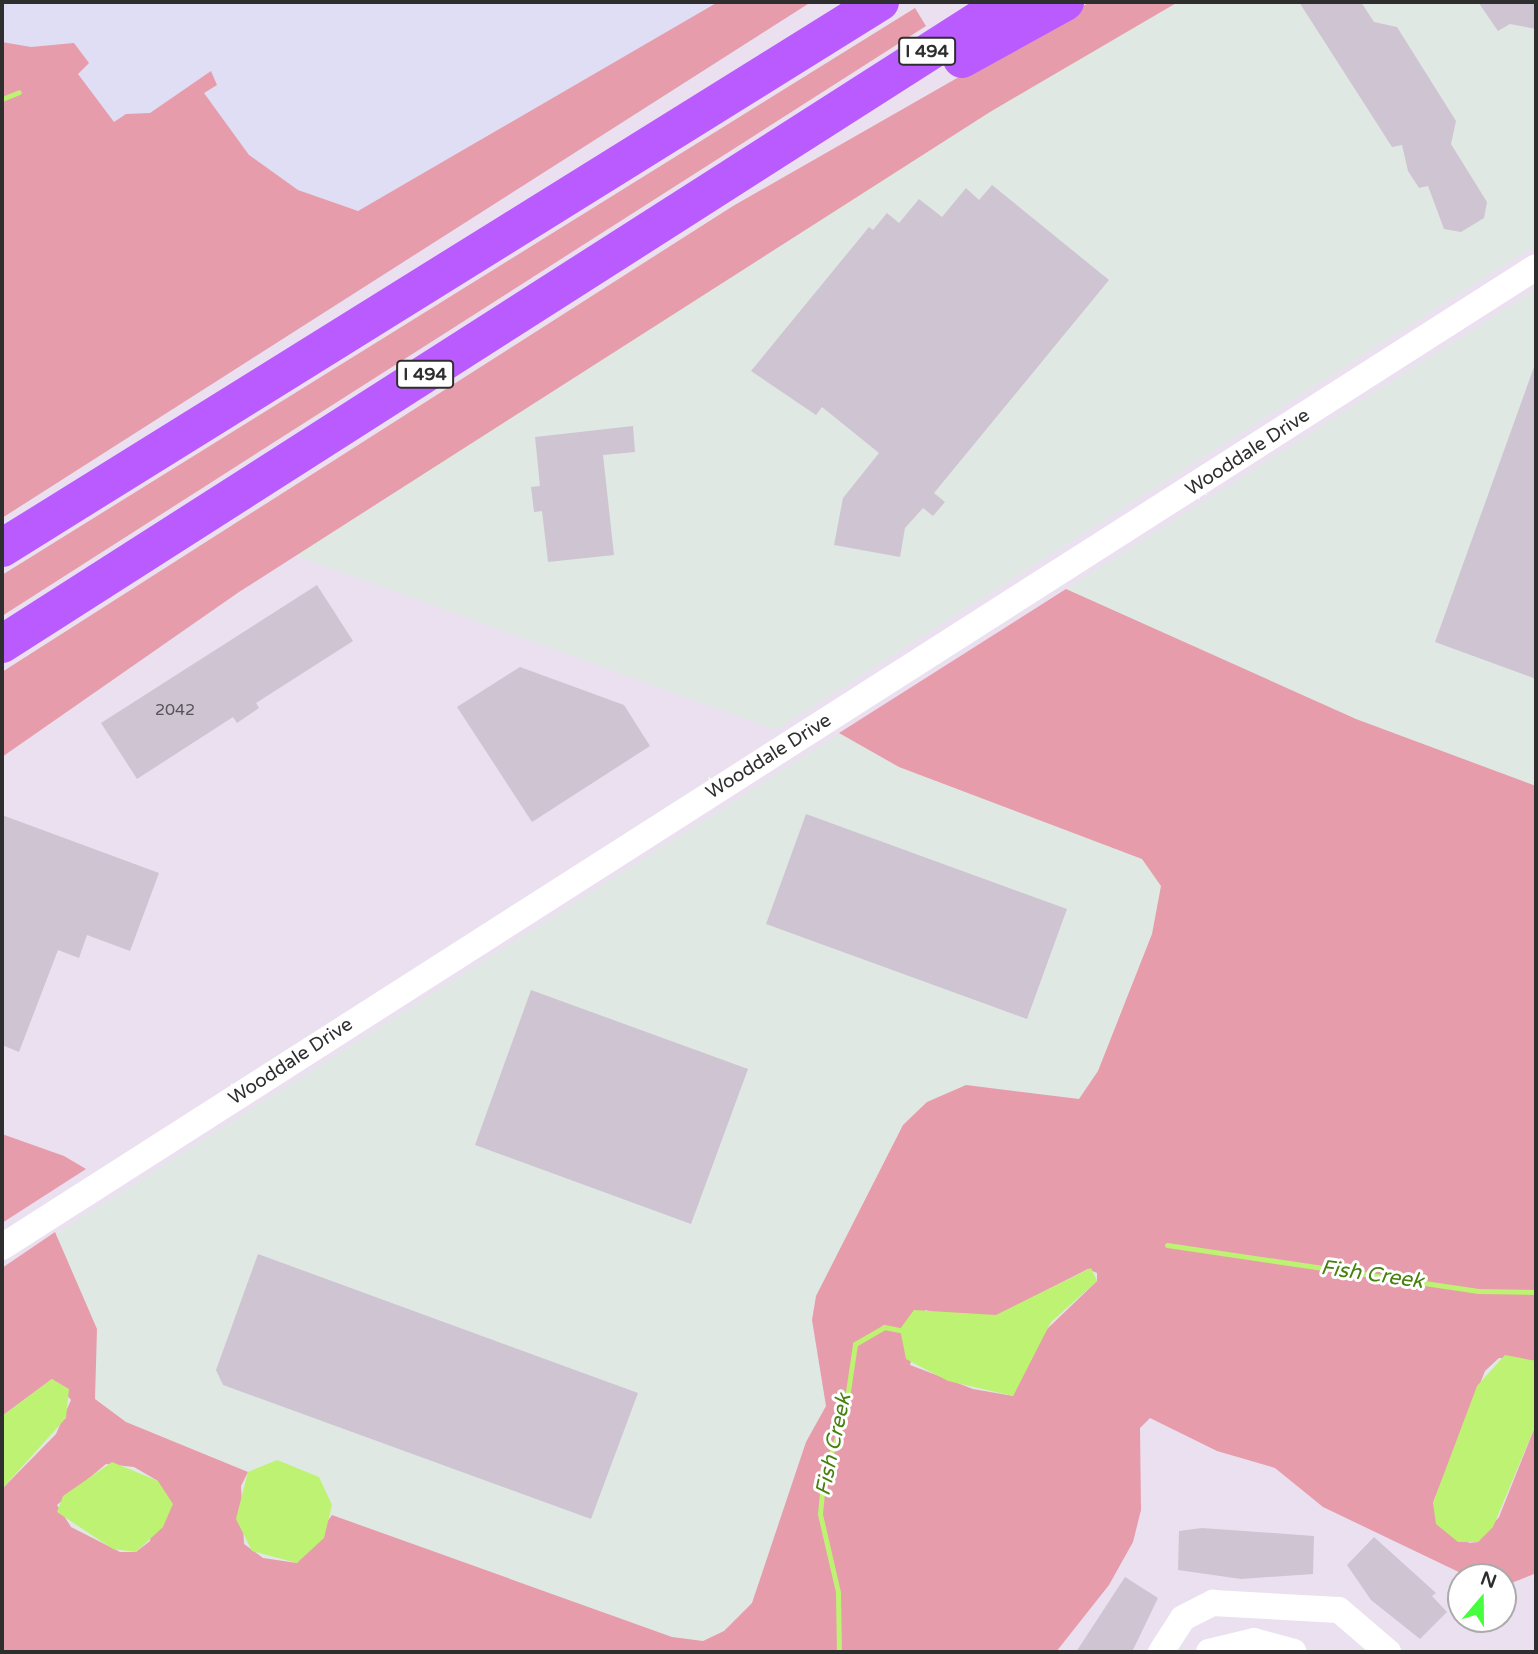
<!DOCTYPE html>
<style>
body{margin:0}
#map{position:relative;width:1538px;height:1654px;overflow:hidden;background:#ebe0ef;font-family:"Varela Round",sans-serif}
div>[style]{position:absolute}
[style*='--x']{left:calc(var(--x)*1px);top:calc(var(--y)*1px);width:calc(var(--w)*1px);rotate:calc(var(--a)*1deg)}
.industrial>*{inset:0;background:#e0e8e3}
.medical>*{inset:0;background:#e0def5}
.green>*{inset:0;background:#e69caa}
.water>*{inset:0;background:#bdf272}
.stream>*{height:5px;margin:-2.5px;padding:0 2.5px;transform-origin:2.5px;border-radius:2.5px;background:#bdf272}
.building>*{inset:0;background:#cfc4d2}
.minor>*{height:26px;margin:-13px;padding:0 13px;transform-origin:13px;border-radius:13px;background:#fff}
.highway>*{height:38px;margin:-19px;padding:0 19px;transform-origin:19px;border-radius:19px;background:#ba5bff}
span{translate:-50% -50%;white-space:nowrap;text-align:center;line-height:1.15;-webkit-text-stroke:6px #fff;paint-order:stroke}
.number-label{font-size:16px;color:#565457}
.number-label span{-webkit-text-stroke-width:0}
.shield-label span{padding:2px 5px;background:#fff;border:2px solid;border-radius:5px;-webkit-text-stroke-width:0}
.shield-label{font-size:18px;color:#2e2e2e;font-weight:700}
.street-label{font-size:19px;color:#2e2e2e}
.water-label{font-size:21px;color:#47800c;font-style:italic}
.frame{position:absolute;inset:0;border:4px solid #2e2e2e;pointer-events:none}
.north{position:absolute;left:1447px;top:1563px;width:70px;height:70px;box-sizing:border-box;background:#fff;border:2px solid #ababab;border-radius:50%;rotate:20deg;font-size:19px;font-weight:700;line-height:28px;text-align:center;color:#2e2e2e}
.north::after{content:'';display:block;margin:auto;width:24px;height:32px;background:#46fe3e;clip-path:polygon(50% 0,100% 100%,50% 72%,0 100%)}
</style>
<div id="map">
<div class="industrial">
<div style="clip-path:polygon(1090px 2px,1536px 2px,1536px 245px,776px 730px,226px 530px,733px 206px)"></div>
<div style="clip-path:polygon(1536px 289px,1536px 1437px,1151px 1296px,1020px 1652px,2px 1652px,2px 1268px)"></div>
</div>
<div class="medical">
<div style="clip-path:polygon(2px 2px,811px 2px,2px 518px)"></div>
</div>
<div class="green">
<div style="clip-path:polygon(718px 2px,811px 2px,2px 518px,2px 42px,31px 47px,74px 43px,89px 63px,78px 74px,114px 122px,126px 114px,150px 113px,211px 71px,217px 85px,204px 93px,249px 155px,298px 190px,358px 211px)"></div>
<div style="clip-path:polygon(1090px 2px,1178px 2px,990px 112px,239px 592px,2px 757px,2px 672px,733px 206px)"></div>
<div style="clip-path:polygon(915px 8px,926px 26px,2px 616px,2px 575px)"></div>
<div style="clip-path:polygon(evenodd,1066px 589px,1356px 719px,1536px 786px,1536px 1361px,1499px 1358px,1485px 1371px,1433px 1503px,1469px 1543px,1478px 1542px,1499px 1517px,1536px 1424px,1534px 1574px,1509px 1584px,1503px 1577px,1465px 1575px,1323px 1507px,1275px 1468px,1217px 1451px,1150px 1418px,1140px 1428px,1141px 1510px,1133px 1542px,1109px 1585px,1056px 1652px,2px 1652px,2px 1489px,56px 1434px,71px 1400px,52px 1379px,2px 1416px,2px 1268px,55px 1232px,97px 1329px,95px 1399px,126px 1422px,248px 1472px,241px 1486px,244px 1544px,263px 1558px,297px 1563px,332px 1515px,672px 1637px,703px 1641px,724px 1631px,752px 1603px,806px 1442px,826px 1406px,812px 1320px,816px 1296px,903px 1125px,927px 1102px,966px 1085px,1079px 1099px,1098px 1071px,1152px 934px,1161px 886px,1142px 859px,899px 767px,839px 733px,1066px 589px,1088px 1269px,1097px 1273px,1097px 1281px,1045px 1331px,1013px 1396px,973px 1389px,910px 1365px,925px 1310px,955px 1317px,997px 1315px,1088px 1269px,1066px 589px,106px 1464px,134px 1467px,158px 1481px,150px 1541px,136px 1552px,120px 1552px,71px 1527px,57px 1505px,106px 1464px)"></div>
<div style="clip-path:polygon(2px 1134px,64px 1156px,86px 1169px,2px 1223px)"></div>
</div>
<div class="water">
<div style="clip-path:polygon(1091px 1268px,1097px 1281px,1051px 1322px,1013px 1396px,948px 1381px,906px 1359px,900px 1329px,914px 1310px,996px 1315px)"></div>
<div style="clip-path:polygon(1505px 1355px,1536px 1361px,1536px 1424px,1493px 1527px,1478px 1542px,1458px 1542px,1436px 1524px,1433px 1503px,1477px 1386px)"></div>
<div style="clip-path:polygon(52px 1379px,69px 1389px,66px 1418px,2px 1489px,2px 1416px)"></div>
<div style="clip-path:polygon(277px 1460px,319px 1477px,332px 1505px,324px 1538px,297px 1563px,252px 1551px,236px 1519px,248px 1472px)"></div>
<div style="clip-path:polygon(112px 1462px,158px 1481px,173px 1504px,163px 1527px,136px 1552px,113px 1549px,57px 1512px,63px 1496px)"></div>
</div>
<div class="stream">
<div style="--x:2;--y:99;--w:18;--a:-22"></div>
<div style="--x:1167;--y:1245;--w:313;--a:8.4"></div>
<div style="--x:1477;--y:1291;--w:59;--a:1"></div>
<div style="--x:839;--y:1652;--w:60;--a:-91"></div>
<div style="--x:838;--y:1592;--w:80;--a:-103"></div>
<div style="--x:820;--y:1514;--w:42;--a:-84.6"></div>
<div style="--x:824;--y:1472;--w:58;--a:-69.7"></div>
<div style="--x:844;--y:1418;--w:75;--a:-81.5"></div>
<div style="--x:855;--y:1344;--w:34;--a:-30"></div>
<div style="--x:884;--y:1327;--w:21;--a:11"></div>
</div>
<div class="building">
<div style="clip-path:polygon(1299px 2px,1361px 2px,1374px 22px,1397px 27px,1456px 121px,1451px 144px,1487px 202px,1484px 218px,1461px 232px,1444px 229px,1428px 186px,1419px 188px,1408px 171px,1402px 145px,1392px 147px)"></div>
<div style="clip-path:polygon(1478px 2px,1536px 2px,1536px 29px,1510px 24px,1498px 31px)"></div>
<div style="clip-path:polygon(992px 185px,1109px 280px,934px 493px,945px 502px,933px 516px,923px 508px,905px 528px,900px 557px,834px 545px,843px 498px,879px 453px,822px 407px,816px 415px,751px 371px,869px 227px,873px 230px,887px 213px,899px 223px,919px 199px,942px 217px,966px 188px,979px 200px)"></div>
<div style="clip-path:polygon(1534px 367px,1536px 367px,1536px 679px,1435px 642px)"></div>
<div style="clip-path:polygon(633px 426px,635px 452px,603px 455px,614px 555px,548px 562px,542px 511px,534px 512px,531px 487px,540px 486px,535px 437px)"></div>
<div style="clip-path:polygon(317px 585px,353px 641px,256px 703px,259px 708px,237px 723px,233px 717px,137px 779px,101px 723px)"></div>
<div style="clip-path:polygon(520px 667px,624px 705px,650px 746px,532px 822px,457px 707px)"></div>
<div style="clip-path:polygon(806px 814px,1067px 909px,1027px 1019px,766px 924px)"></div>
<div style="clip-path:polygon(2px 815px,159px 873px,130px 951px,87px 935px,79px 958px,58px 950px,19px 1052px,2px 1045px)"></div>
<div style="clip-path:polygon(531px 990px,748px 1069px,691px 1224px,475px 1145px)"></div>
<div style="clip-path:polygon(258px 1254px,638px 1393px,591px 1519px,223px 1385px,216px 1370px)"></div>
<div style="clip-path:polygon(1202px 1528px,1314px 1536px,1313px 1574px,1241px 1579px,1178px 1570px,1179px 1531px)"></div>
<div style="clip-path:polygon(1374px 1537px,1436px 1593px,1432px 1596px,1447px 1612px,1420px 1639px,1371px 1600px,1347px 1565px)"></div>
<div style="clip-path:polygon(1125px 1577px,1158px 1598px,1132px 1652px,1076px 1652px)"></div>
</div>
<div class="minor">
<div style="--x:2;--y:1247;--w:1820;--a:-32.57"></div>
<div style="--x:1161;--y:1652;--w:40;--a:-57.1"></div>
<div style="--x:1183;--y:1618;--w:34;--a:-27"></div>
<div style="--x:1213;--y:1603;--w:126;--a:3.2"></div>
<div style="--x:1339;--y:1610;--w:65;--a:40.6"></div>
<div style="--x:1209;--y:1652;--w:46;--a:-13.7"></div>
<div style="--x:1254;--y:1641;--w:41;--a:15.4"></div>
</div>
<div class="highway">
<div style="--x:962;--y:59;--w:118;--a:-29"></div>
<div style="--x:2;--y:548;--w:1034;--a:-31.88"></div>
<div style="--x:2;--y:644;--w:1193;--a:-32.57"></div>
</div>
<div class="number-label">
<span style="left:175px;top:710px">2042</span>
</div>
<div class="shield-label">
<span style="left:927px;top:51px">I 494</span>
<span style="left:425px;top:374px">I 494</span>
</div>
<div class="street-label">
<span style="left:1248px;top:453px;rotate:-33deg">Wooddale Drive</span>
<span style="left:769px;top:757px;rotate:-32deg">Wooddale Drive</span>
<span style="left:291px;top:1062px;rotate:-33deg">Wooddale Drive</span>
</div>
<div class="water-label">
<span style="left:1372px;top:1275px;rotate:8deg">Fish Creek</span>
<span style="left:834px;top:1445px;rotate:-78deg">Fish Creek</span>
</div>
<div class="frame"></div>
<div class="north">N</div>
</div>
